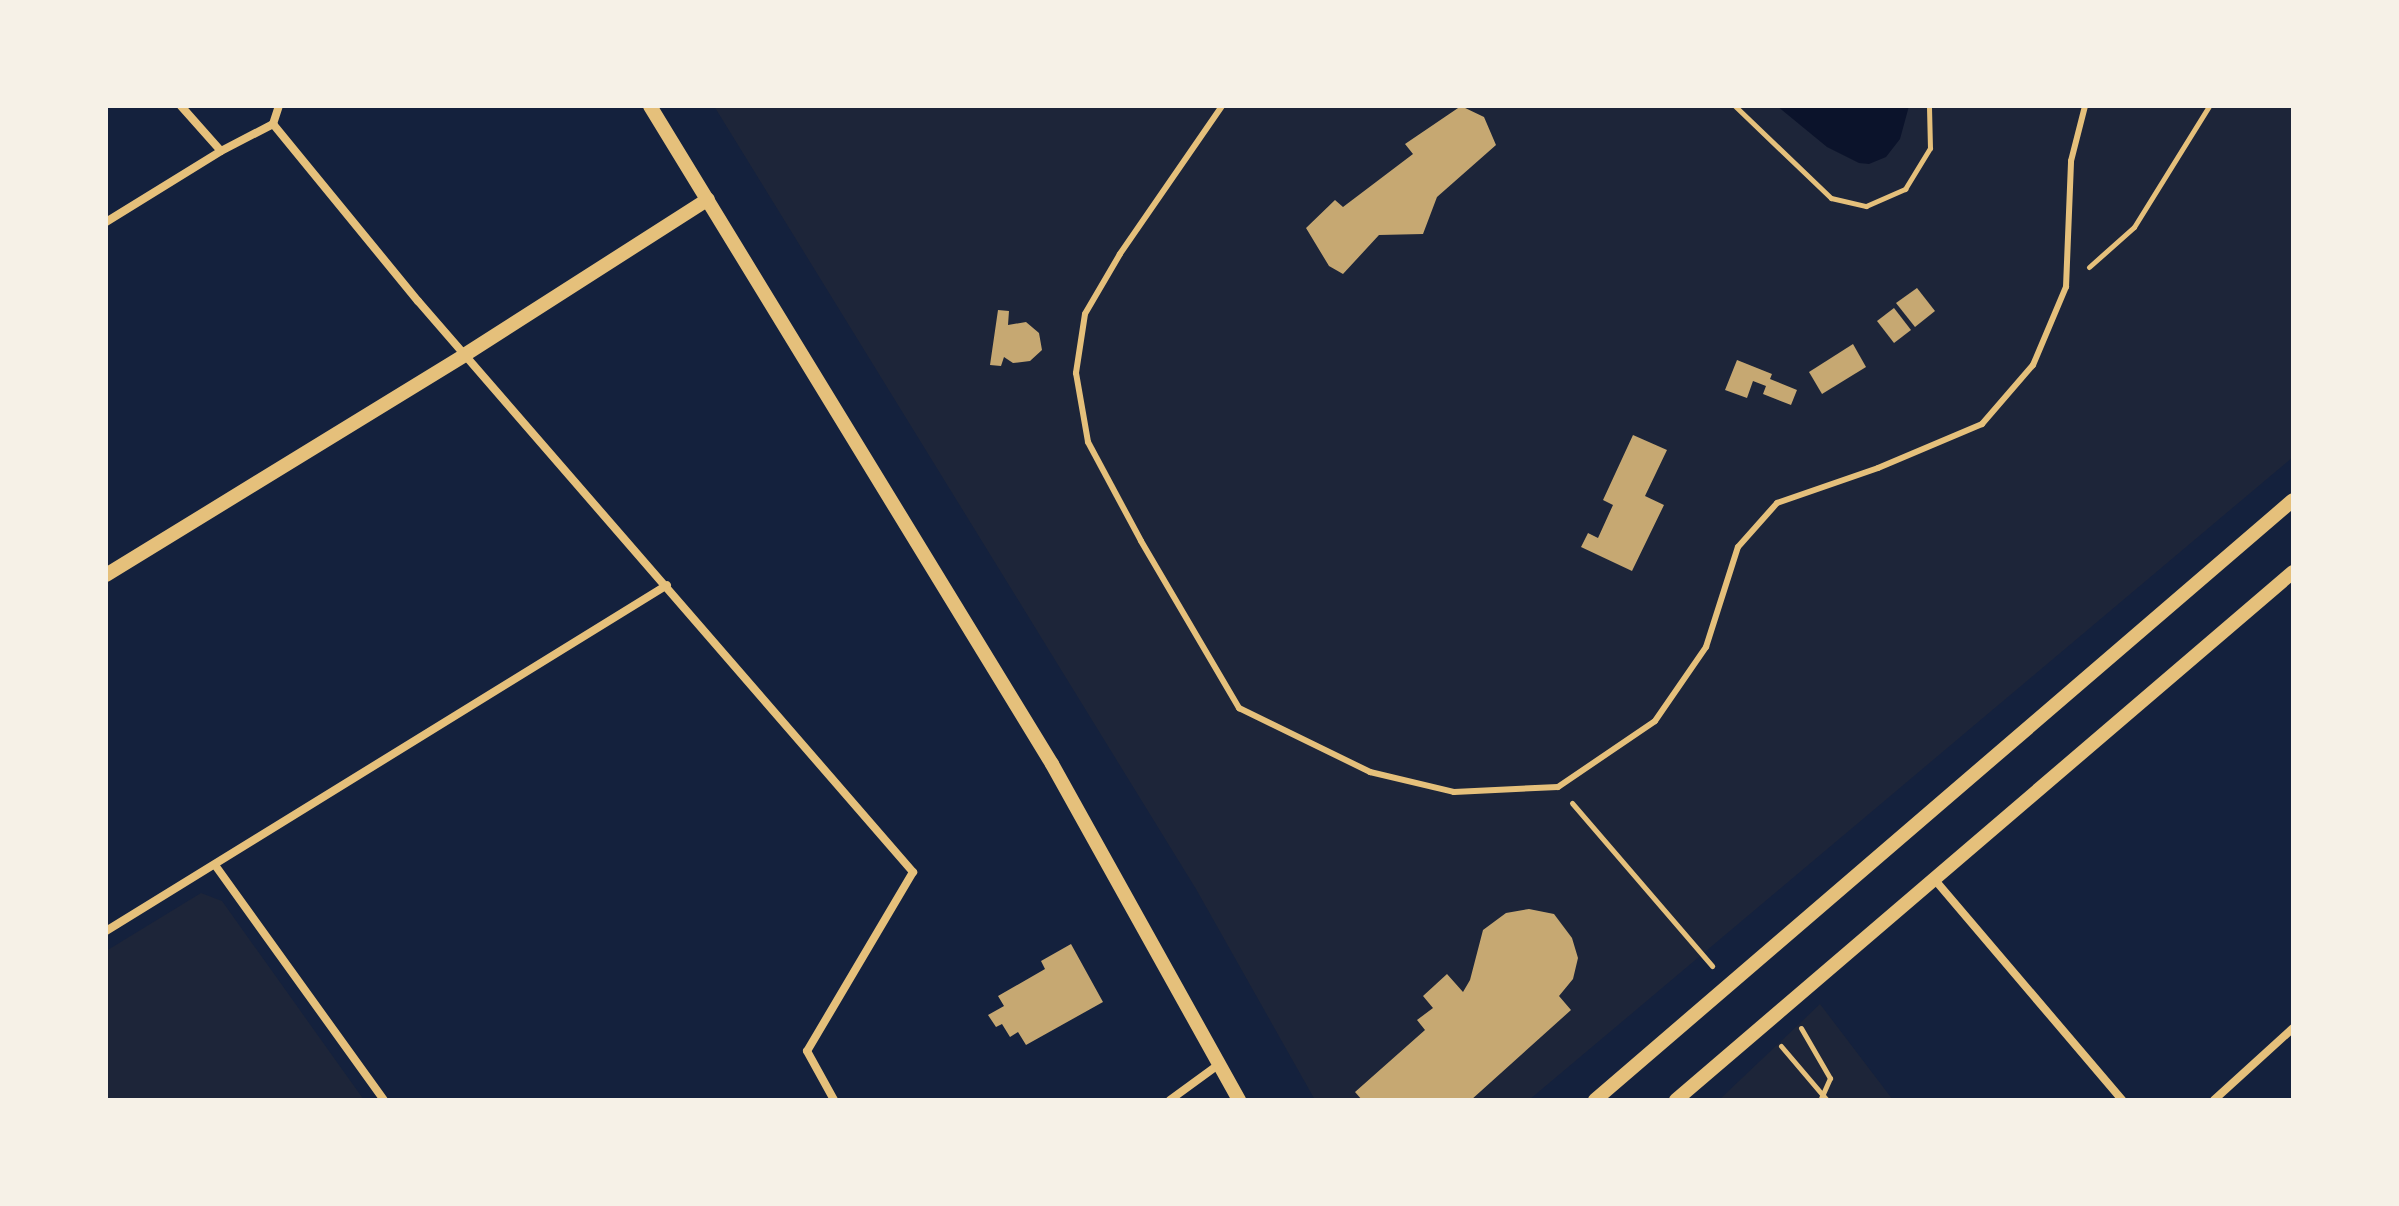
<!DOCTYPE html>
<style>
body{margin:0}
#map{position:relative;width:2399px;height:1206px;overflow:hidden;background:#14213d;font-family:Helvetica,sans-serif}
div>[style]{position:absolute}
[style*='--x']{left:calc(var(--x)*1px);top:calc(var(--y)*1px);width:calc(var(--w)*1px);rotate:calc(var(--a)*1deg)}
.green>*{inset:0;background:#1d2539}
.water>*{inset:0;background:#0b132b}
.building>*{inset:0;background:#c6a872}
.path>*{height:5px;margin:-2.5px;padding:0 2.5px;transform-origin:2.5px;border-radius:2.5px;background:#e5c07b}
.service>*{height:6px;margin:-3px;padding:0 3px;transform-origin:3px;border-radius:3px;background:#e5c07b}
.minor>*{height:8px;margin:-4px;padding:0 4px;transform-origin:4px;border-radius:4px;background:#e5c07b}
.tertiary>*{height:14px;margin:-7px;padding:0 7px;transform-origin:7px;border-radius:7px;background:#e5c07b}
span{translate:-50% -50%;white-space:nowrap;text-align:center;line-height:1.15;-webkit-text-stroke:7px #f6f1e7;paint-order:stroke}
.frame{position:absolute;inset:0;border:108px solid #f6f1e7;pointer-events:none}
</style>
<div id="map">
<div class="green">
<div style="clip-path:polygon(714px 106px,2293px 106px,2293px 457px,1529px 1100px,1315px 1100px,1196px 889px)"></div>
<div style="clip-path:polygon(201px 893px,222px 901px,364px 1100px,106px 1100px,106px 951px)"></div>
<div style="clip-path:polygon(1820px 1004px,1893px 1100px,1719px 1100px)"></div>
</div>
<div class="water">
<div style="clip-path:polygon(1777px 106px,1776px 106px,1909px 106px,1900px 139px,1886px 157px,1869px 164px,1859px 163px,1827px 147px)"></div>
</div>
<div class="building">
<div style="clip-path:polygon(1461px 106px,1484px 117px,1496px 145px,1437px 197px,1423px 234px,1379px 235px,1343px 274px,1329px 266px,1306px 228px,1335px 200px,1343px 207px,1413px 154px,1405px 144px)"></div>
<div style="clip-path:polygon(1917px 288px,1935px 311px,1915px 327px,1896px 303px)"></div>
<div style="clip-path:polygon(1894px 308px,1911px 330px,1894px 343px,1877px 321px)"></div>
<div style="clip-path:polygon(998px 310px,1009px 311px,1008px 325px,1026px 322px,1039px 333px,1042px 350px,1030px 361px,1013px 363px,1004px 357px,1001px 366px,990px 365px)"></div>
<div style="clip-path:polygon(1853px 344px,1866px 367px,1822px 394px,1809px 372px)"></div>
<div style="clip-path:polygon(1737px 360px,1772px 374px,1770px 379px,1797px 390px,1791px 405px,1763px 394px,1766px 386px,1753px 381px,1747px 398px,1725px 390px)"></div>
<div style="clip-path:polygon(1633px 435px,1667px 450px,1645px 496px,1664px 505px,1632px 571px,1581px 547px,1588px 533px,1598px 538px,1613px 505px,1603px 500px)"></div>
<div style="clip-path:polygon(1529px 909px,1554px 914px,1572px 938px,1578px 958px,1573px 979px,1559px 996px,1571px 1010px,1471px 1100px,1362px 1100px,1355px 1092px,1425px 1030px,1417px 1020px,1433px 1008px,1423px 996px,1447px 974px,1463px 992px,1470px 980px,1483px 930px,1506px 913px)"></div>
<div style="clip-path:polygon(1071px 944px,1103px 1002px,1026px 1045px,1018px 1032px,1010px 1037px,1002px 1024px,996px 1027px,988px 1015px,1004px 1006px,998px 996px,1045px 969px,1041px 961px)"></div>
</div>
<div class="path">
<div style="--x:1735;--y:106;--w:133;--a:43.8"></div>
<div style="--x:1831;--y:198;--w:36;--a:13"></div>
<div style="--x:1866;--y:206;--w:43;--a:-23.6"></div>
<div style="--x:1905;--y:189;--w:48;--a:-58.6"></div>
<div style="--x:1930;--y:148;--w:42;--a:-91.4"></div>
<div style="--x:2089;--y:267;--w:60;--a:-41.6"></div>
<div style="--x:2134;--y:227;--w:142;--a:-58.2"></div>
<div style="--x:1572;--y:803;--w:215;--a:49.3"></div>
<div style="--x:1801;--y:1028;--w:58;--a:59.9"></div>
<div style="--x:1830;--y:1078;--w:24;--a:114"></div>
<div style="--x:1781;--y:1046;--w:71;--a:49.6"></div>
</div>
<div class="service">
<div style="--x:1222;--y:106;--w:180;--a:124.6"></div>
<div style="--x:1120;--y:254;--w:69;--a:120.3"></div>
<div style="--x:1085;--y:314;--w:60;--a:98.7"></div>
<div style="--x:1076;--y:373;--w:70;--a:80.1"></div>
<div style="--x:1088;--y:442;--w:112;--a:61.8"></div>
<div style="--x:1141;--y:541;--w:194;--a:59.6"></div>
<div style="--x:1239;--y:708;--w:146;--a:26"></div>
<div style="--x:1370;--y:772;--w:86;--a:13.4"></div>
<div style="--x:1454;--y:792;--w:104;--a:-2.8"></div>
<div style="--x:1558;--y:787;--w:117;--a:-34.2"></div>
<div style="--x:1655;--y:721;--w:90;--a:-55.4"></div>
<div style="--x:1706;--y:647;--w:105;--a:-72.3"></div>
<div style="--x:1738;--y:547;--w:59;--a:-48.4"></div>
<div style="--x:1777;--y:503;--w:107;--a:-19.1"></div>
<div style="--x:1878;--y:468;--w:113;--a:-22.9"></div>
<div style="--x:1982;--y:424;--w:78;--a:-49.2"></div>
<div style="--x:2033;--y:365;--w:85;--a:-67.1"></div>
<div style="--x:2066;--y:287;--w:126;--a:-87.7"></div>
<div style="--x:2071;--y:161;--w:57;--a:-75.7"></div>
</div>
<div class="minor">
<div style="--x:181;--y:106;--w:60;--a:48.4"></div>
<div style="--x:273;--y:124;--w:229;--a:50.7"></div>
<div style="--x:418;--y:301;--w:756;--a:49.08"></div>
<div style="--x:913;--y:872;--w:208;--a:120.6"></div>
<div style="--x:807;--y:1051;--w:56;--a:61.1"></div>
<div style="--x:106;--y:222;--w:135;--a:-31.7"></div>
<div style="--x:221;--y:151;--w:59;--a:-27.4"></div>
<div style="--x:273;--y:124;--w:19;--a:-72"></div>
<div style="--x:215;--y:865;--w:289;--a:54.3"></div>
<div style="--x:1935;--y:880;--w:289;--a:49.6"></div>
<div style="--x:106;--y:931;--w:659;--a:-31.66"></div>
<div style="--x:1170;--y:1100;--w:59;--a:-36.1"></div>
<div style="--x:2214;--y:1100;--w:107;--a:-42.3"></div>
</div>
<div class="tertiary">
<div style="--x:650;--y:106;--w:771;--a:58.58"></div>
<div style="--x:1052;--y:764;--w:385;--a:60.9"></div>
<div style="--x:106;--y:575;--w:422;--a:-31.5"></div>
<div style="--x:466;--y:354;--w:287;--a:-32.6"></div>
<div style="--x:1595;--y:1100;--w:920;--a:-40.68"></div>
<div style="--x:1676;--y:1100;--w:812;--a:-40.56"></div>
</div>
<div class="frame"></div>
</div>
